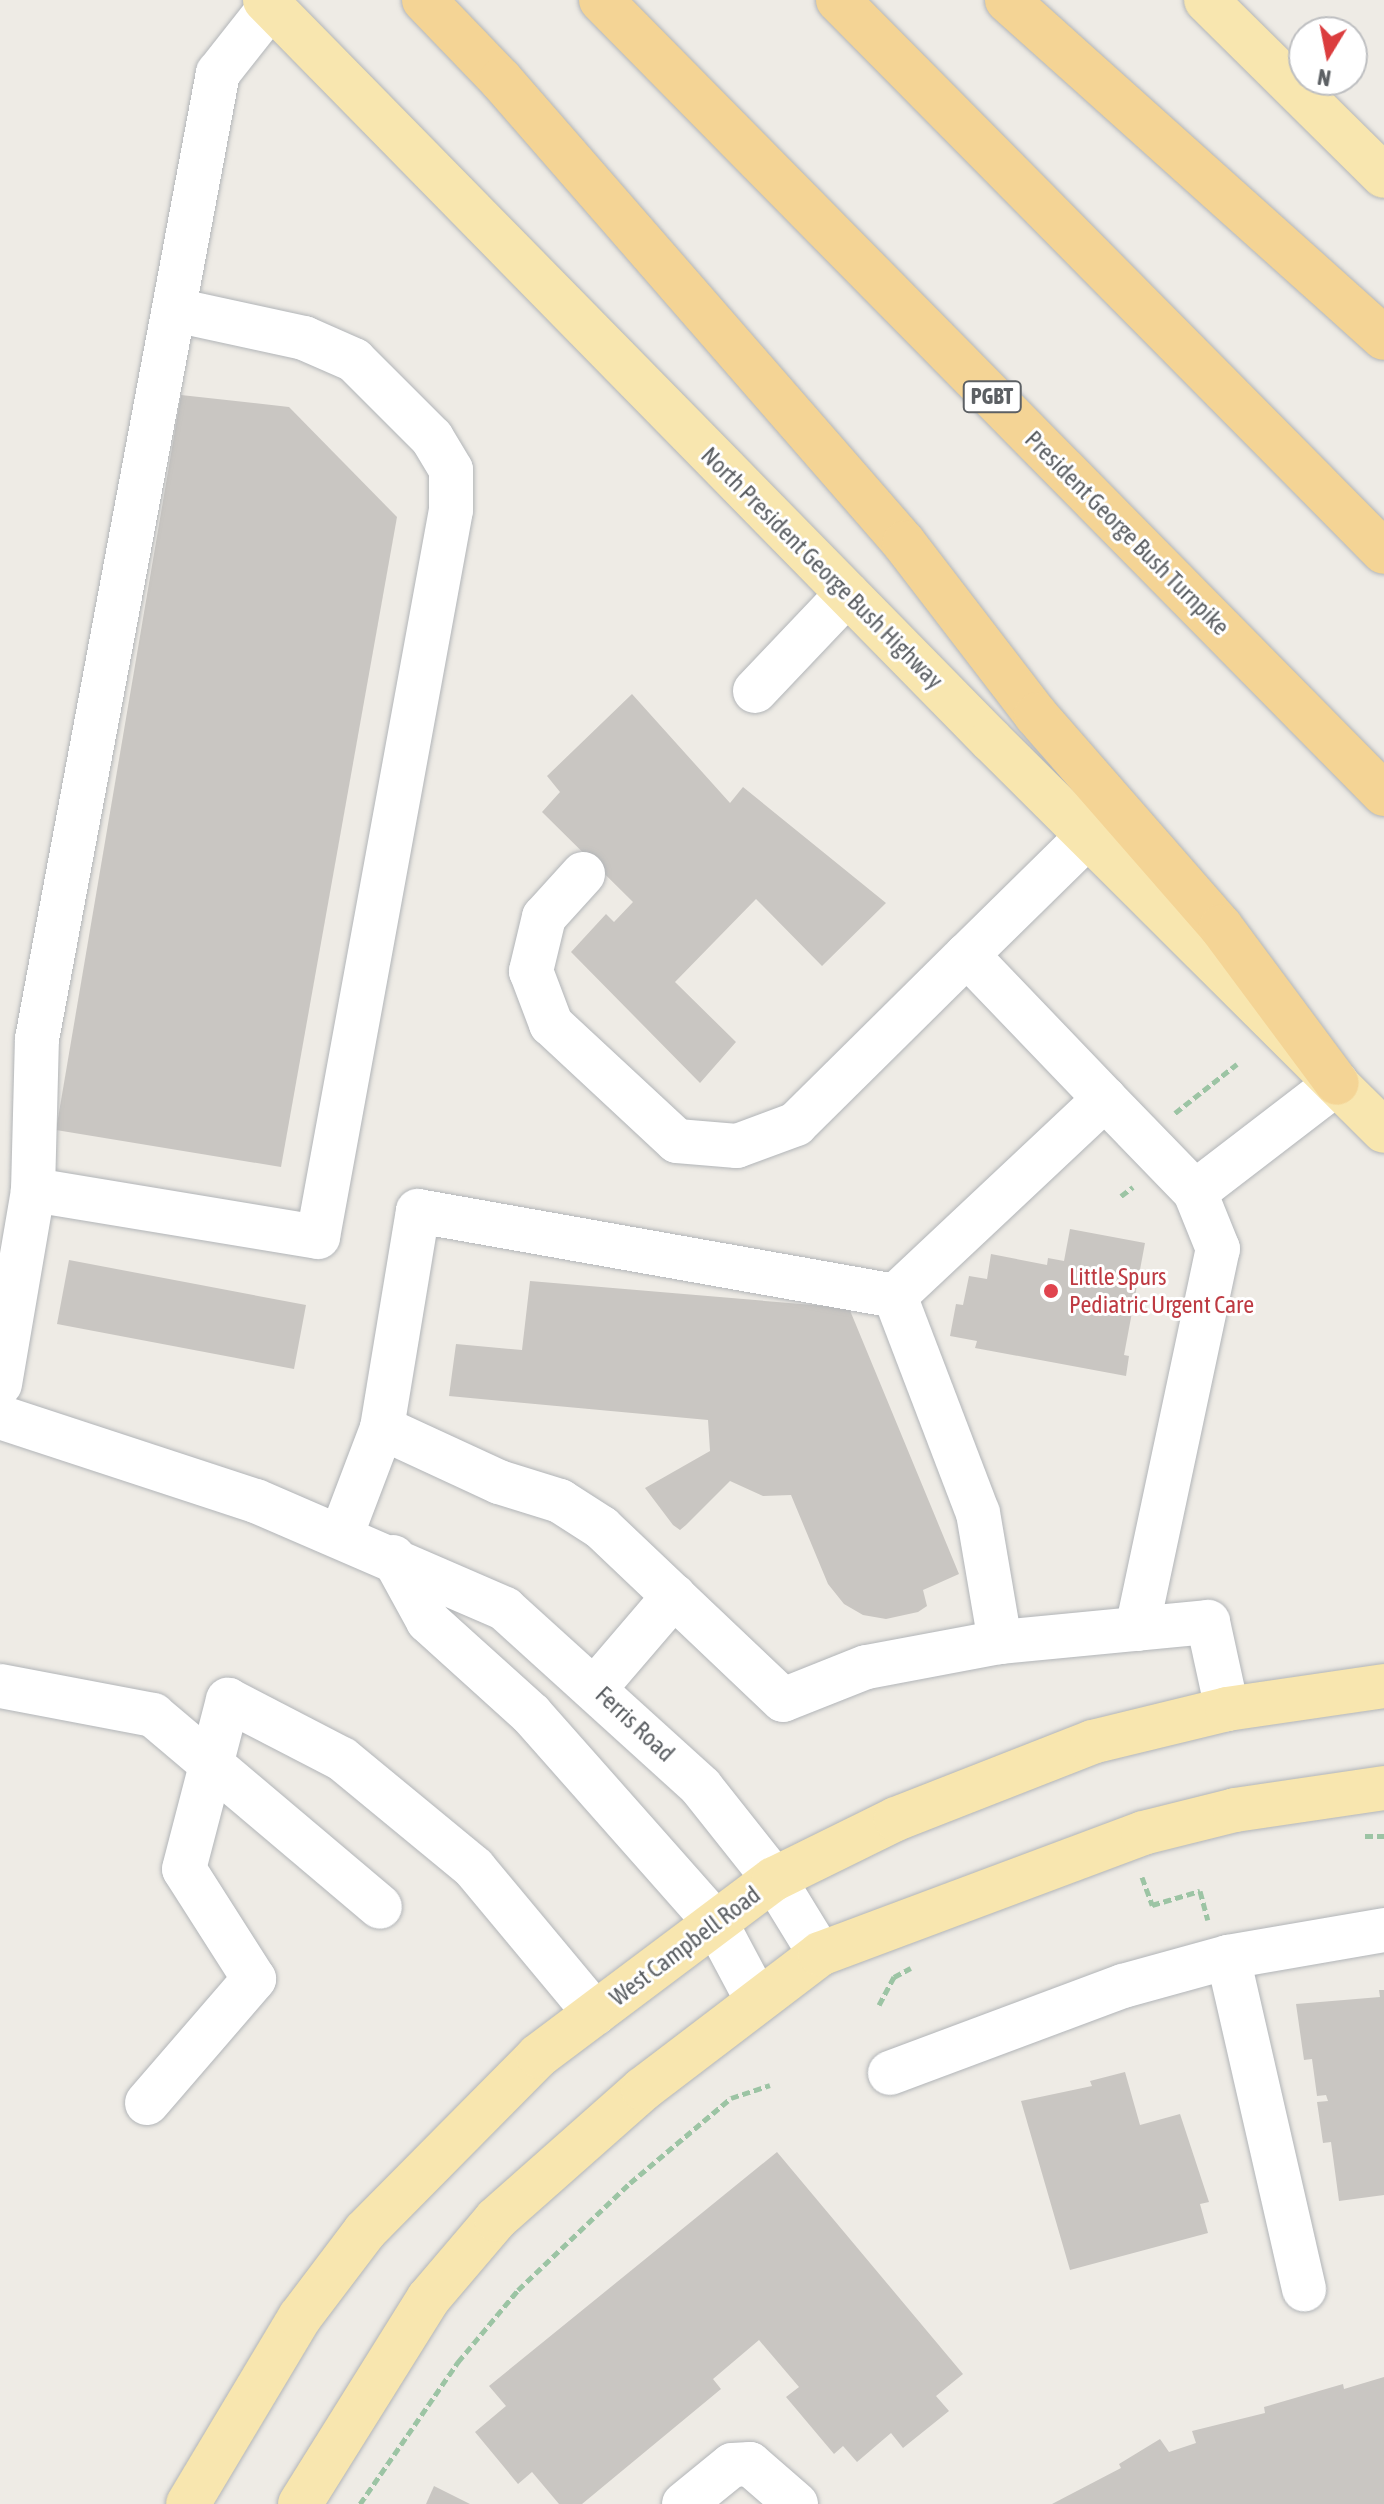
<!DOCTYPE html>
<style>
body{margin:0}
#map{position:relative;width:1384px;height:2504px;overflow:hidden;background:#eeebe5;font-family:"Asap Condensed",sans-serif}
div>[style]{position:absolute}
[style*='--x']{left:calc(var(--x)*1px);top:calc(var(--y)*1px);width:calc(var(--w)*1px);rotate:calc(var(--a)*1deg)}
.building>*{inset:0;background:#c9c6c2}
.path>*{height:5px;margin-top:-2.5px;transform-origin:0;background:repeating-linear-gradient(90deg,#9cc4a4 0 8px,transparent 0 12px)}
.roads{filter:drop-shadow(0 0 2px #b2b5b8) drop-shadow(0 0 2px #b2b5b8)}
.minor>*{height:44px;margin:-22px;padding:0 22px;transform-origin:22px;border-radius:22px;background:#fff}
.major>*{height:44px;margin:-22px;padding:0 22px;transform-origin:22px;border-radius:22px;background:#f8e6af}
.highway>*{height:44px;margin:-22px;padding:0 22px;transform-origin:22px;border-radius:22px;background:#f4d495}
.dots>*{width:22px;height:22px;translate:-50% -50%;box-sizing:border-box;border:4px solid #fff;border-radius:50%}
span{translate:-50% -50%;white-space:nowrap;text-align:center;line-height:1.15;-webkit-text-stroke:6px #fff;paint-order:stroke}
.shield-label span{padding:2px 6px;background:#fff;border:2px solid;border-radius:6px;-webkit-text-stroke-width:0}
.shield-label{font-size:22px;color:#5c6064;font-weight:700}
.street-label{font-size:24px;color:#5c6064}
.health-label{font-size:24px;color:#be3a42}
.left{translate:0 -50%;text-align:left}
.north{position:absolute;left:1288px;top:16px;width:80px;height:80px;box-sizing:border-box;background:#fff;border:2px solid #bebfc1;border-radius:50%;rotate:190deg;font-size:22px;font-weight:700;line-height:32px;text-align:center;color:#5c6064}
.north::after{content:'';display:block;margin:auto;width:28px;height:36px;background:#db3d3e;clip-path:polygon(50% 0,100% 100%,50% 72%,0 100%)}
</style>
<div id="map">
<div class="building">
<div style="clip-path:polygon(181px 395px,289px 407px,397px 517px,281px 1167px,56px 1130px)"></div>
<div style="clip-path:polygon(632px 694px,730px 803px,743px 787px,886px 903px,822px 966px,756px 899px,675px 982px,736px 1042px,700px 1083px,571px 952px,606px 914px,614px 922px,633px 902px,542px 812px,560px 792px,547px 776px)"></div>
<div style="clip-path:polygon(1070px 1229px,1145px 1243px,1124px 1355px,1129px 1356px,1126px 1376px,975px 1348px,977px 1341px,950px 1336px,956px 1304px,963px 1305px,969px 1276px,987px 1279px,991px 1254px,1047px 1265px,1048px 1258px,1064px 1261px)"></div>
<div style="clip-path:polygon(69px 1260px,306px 1305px,294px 1369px,57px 1324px)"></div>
<div style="clip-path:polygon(530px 1281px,849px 1308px,959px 1574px,923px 1590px,927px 1606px,918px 1612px,886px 1619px,863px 1615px,844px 1604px,828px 1584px,791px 1495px,763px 1496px,730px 1481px,686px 1525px,680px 1530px,673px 1525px,645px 1488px,710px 1451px,708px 1420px,449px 1396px,456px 1344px,522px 1350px)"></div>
<div style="clip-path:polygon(1379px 1990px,1384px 1990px,1384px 2195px,1339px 2201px,1331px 2142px,1323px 2143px,1317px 2102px,1328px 2101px,1326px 2095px,1317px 2096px,1312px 2059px,1304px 2060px,1296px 2004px,1380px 1997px)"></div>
<div style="clip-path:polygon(1125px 2072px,1140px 2125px,1180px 2114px,1209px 2202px,1200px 2204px,1208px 2233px,1070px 2270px,1021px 2101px,1092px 2086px,1090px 2081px)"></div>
<div style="clip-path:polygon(777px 2152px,963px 2374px,936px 2396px,949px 2411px,903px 2448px,891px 2433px,857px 2462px,843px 2446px,834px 2454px,786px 2397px,799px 2387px,759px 2340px,713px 2379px,721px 2389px,582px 2504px,559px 2504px,532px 2472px,518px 2484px,475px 2432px,506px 2406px,489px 2386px)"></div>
<div style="clip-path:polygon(1384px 2377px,1384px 2504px,1052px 2504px,1121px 2468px,1119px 2464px,1160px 2439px,1169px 2452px,1196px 2443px,1192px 2431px,1265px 2413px,1264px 2407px,1343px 2384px,1344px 2389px)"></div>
<div style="clip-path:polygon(434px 2486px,470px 2504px,426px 2504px)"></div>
</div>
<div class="path">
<div style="--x:1175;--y:1113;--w:79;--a:-38.3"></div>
<div style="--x:1121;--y:1196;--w:15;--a:-37"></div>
<div style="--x:1365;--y:1836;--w:19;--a:0"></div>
<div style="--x:1142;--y:1877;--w:30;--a:70"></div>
<div style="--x:1152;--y:1905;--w:50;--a:-16.3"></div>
<div style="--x:1200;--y:1891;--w:30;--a:75"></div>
<div style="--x:879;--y:2005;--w:32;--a:-62"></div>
<div style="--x:894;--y:1977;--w:19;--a:-28"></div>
<div style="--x:360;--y:2504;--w:173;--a:-55.4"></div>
<div style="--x:458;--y:2362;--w:94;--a:-50.2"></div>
<div style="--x:518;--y:2290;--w:155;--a:-43.7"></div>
<div style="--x:630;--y:2183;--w:132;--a:-40.1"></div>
<div style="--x:731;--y:2098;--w:41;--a:-18.4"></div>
</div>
<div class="roads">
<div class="minor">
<div style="--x:175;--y:310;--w:132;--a:12.2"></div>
<div style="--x:304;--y:338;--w:55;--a:23.7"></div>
<div style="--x:354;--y:360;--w:110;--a:45"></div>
<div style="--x:432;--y:438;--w:37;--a:59"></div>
<div style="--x:451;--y:470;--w:40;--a:90"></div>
<div style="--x:451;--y:510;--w:739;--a:100.37"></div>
<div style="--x:318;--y:1237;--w:289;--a:-170.6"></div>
<div style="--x:33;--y:1190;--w:151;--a:-88.5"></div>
<div style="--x:37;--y:1039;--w:983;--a:-79.39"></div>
<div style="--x:218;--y:73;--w:85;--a:-51.7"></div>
<div style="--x:755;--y:691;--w:134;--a:-46.5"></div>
<div style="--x:1088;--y:836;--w:170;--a:135.5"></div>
<div style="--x:967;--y:955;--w:199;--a:46.2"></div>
<div style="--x:583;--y:874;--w:58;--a:132.2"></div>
<div style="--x:544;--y:917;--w:56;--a:103.5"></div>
<div style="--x:531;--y:971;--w:57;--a:69.3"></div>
<div style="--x:551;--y:1024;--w:172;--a:42.9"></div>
<div style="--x:677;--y:1141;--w:60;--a:4.8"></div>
<div style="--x:737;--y:1146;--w:63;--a:-20.4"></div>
<div style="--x:796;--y:1124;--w:240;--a:-44.7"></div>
<div style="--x:895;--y:1296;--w:288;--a:-43.2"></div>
<div style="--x:1105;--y:1099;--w:129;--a:45.9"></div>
<div style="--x:1195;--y:1192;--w:179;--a:-37.5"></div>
<div style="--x:0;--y:1384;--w:197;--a:-80.3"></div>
<div style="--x:0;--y:1417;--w:269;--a:18.2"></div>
<div style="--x:256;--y:1501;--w:271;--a:23.4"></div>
<div style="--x:505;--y:1609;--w:265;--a:42.2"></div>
<div style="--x:701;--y:1787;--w:117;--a:51.6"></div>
<div style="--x:774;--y:1879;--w:88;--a:58.5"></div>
<div style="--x:341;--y:1536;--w:116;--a:-69.2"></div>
<div style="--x:382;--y:1428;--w:220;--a:-80.6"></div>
<div style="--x:418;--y:1211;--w:485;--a:10.1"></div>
<div style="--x:895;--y:1296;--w:232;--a:69.1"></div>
<div style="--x:978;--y:1513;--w:131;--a:80.3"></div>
<div style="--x:1000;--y:1642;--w:136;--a:169.4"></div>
<div style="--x:866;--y:1667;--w:89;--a:158.3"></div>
<div style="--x:783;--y:1700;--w:250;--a:-136.5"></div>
<div style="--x:602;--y:1528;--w:50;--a:-147.3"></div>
<div style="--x:560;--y:1501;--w:64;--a:-162.7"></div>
<div style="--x:499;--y:1482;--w:129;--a:-155.2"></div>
<div style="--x:393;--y:1557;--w:73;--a:61.3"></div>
<div style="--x:428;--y:1621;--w:139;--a:42.1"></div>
<div style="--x:531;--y:1714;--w:279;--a:48.5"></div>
<div style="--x:716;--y:1923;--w:87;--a:62"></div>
<div style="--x:1137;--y:1629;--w:389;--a:-78"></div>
<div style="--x:1218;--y:1249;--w:61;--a:-112"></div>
<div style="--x:1000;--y:1642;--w:209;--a:-5.5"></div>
<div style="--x:1208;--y:1622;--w:89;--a:77.7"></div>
<div style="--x:0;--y:1686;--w:156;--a:10.7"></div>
<div style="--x:153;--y:1715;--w:297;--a:40.2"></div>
<div style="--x:596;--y:1687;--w:120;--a:-49.4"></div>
<div style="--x:1228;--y:1957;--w:341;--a:77.1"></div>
<div style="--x:890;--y:2073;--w:249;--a:-20.5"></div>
<div style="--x:1123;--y:1986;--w:109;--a:-15.4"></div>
<div style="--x:1228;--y:1957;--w:158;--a:-9.8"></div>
<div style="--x:147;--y:2103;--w:164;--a:-49.2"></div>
<div style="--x:254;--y:1979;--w:130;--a:-122.5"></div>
<div style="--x:184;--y:1869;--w:175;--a:-75.4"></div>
<div style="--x:228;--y:1700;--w:128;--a:27.4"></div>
<div style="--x:342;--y:1759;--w:171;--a:39.5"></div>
<div style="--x:474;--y:1868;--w:189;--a:50.2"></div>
<div style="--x:684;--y:2504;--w:62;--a:-39.1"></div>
<div style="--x:732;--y:2465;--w:18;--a:-3"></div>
<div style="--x:750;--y:2464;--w:61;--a:41"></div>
</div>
<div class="major">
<div style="--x:265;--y:0;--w:1037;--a:45.55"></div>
<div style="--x:991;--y:740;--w:554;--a:44.85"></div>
<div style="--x:1206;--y:0;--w:250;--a:44.7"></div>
<div style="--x:188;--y:2504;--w:218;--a:-59.1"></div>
<div style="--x:300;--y:2317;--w:108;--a:-52.9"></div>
<div style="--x:365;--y:2231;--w:246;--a:-45.3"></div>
<div style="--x:538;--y:2056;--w:295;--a:-36.9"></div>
<div style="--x:774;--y:1879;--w:136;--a:-26.2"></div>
<div style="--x:896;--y:1819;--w:211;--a:-21.4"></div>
<div style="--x:1092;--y:1742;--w:139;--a:-13.7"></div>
<div style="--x:1227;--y:1709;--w:159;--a:-8.3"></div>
<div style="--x:300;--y:2504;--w:242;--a:-58"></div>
<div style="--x:428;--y:2299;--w:105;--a:-49.6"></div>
<div style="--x:496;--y:2219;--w:196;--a:-41.5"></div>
<div style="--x:643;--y:2089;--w:223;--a:-37.3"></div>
<div style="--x:820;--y:1954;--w:345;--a:-20.5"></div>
<div style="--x:1143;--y:1833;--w:95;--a:-14"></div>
<div style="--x:1235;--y:1810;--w:151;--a:-8.4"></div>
</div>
<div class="highway">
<div style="--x:424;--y:0;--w:111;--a:46.1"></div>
<div style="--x:501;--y:80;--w:614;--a:48.96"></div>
<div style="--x:904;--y:543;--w:217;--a:52.5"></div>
<div style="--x:1036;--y:715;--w:281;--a:48.9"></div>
<div style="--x:1221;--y:927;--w:194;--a:53.4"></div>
<div style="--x:601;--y:0;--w:1115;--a:45.4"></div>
<div style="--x:838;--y:0;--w:776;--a:45.31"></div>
<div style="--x:1007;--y:0;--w:506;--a:41.88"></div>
</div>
</div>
<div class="dots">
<div style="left:1051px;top:1291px;background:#e0444e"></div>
</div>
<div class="shield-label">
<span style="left:992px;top:397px">PGBT</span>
</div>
<div class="street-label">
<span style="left:1127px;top:533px;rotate:45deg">President George Bush Turnpike</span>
<span style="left:822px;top:568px;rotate:45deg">North President George Bush Highway</span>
<span style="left:635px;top:1724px;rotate:43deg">Ferris Road</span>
<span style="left:685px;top:1946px;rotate:-37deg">West Campbell Road</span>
</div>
<div class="health-label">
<span class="left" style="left:1069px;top:1291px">Little Spurs<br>Pediatric Urgent Care</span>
</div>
<div class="north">N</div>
</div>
